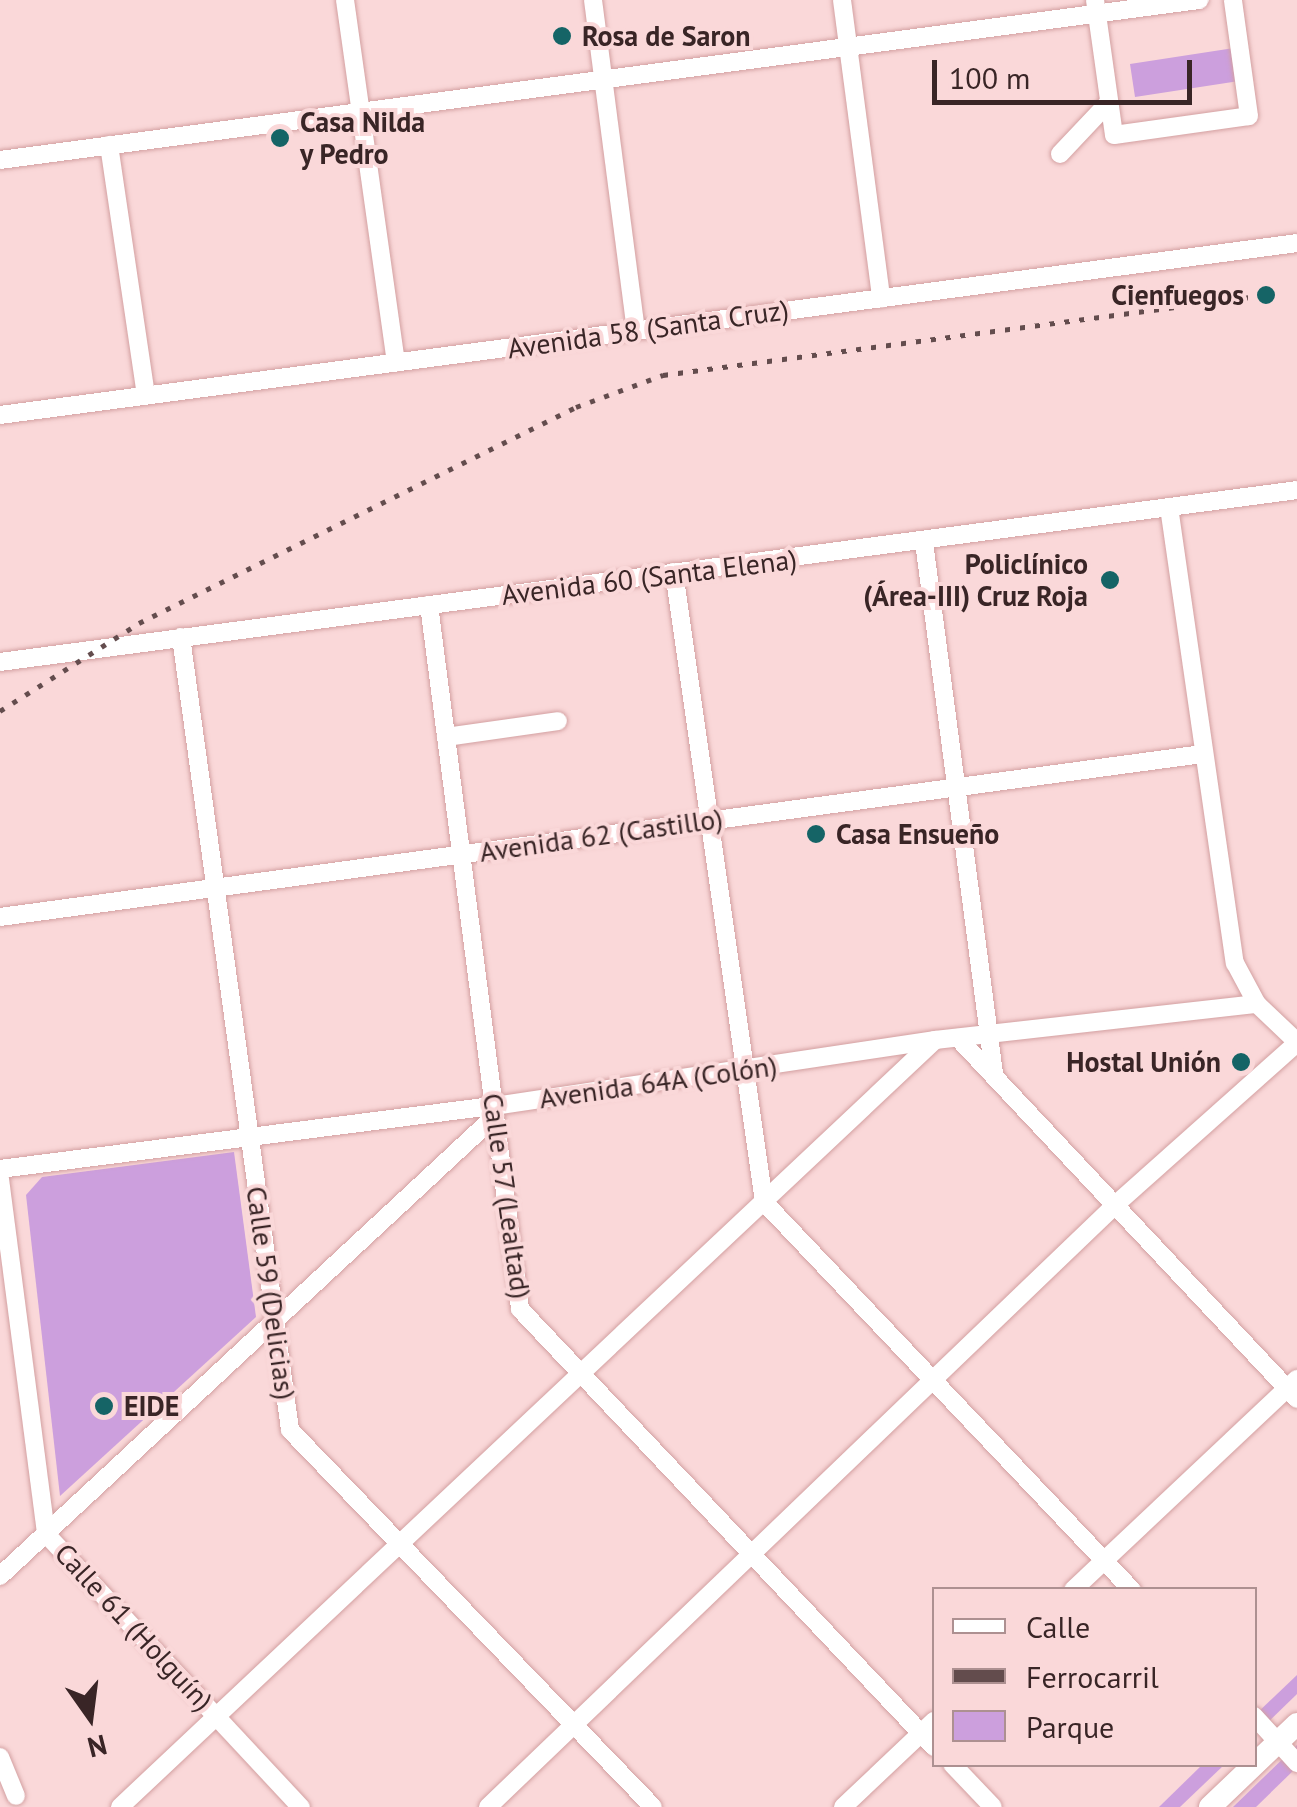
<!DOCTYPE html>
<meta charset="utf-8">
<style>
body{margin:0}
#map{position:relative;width:1297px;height:1807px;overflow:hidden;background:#fad8d9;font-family:"PT Sans",sans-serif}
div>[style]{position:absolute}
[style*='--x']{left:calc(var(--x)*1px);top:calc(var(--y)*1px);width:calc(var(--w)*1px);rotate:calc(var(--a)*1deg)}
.green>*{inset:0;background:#cc9fdd}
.roads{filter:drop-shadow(0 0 2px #d3a0a1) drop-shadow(0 0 2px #d3a0a1)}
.minor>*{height:18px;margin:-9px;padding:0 9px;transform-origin:9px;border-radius:9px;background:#fff}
.major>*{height:22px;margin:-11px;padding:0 11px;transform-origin:11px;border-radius:11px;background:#fff}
.rail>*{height:5px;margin-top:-2.5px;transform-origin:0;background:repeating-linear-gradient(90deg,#634c4d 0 5px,transparent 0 15px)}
.dots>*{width:28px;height:28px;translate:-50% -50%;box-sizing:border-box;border:5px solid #fad8d9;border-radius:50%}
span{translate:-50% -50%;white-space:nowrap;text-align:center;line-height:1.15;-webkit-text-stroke:8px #fad8d9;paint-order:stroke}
.poi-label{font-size:28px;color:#392526;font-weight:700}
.left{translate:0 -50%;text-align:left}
.right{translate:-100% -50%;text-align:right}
.street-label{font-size:28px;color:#392526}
.legend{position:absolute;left:932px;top:1587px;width:325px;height:180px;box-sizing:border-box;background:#fad8d9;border:2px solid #ad9091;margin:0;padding:12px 18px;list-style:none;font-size:30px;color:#392526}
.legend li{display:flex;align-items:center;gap:20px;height:50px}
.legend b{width:50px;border:2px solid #ad9091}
.north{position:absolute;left:40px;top:1667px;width:100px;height:100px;-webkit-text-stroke:8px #fad8d9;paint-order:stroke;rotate:166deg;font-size:28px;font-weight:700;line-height:40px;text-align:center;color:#392526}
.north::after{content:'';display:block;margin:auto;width:35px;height:45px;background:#392526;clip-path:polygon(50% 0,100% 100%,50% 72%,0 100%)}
.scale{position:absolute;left:932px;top:60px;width:260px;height:45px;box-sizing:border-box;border:5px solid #392526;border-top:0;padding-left:12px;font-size:30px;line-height:35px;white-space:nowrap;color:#392526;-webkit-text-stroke:8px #fad8d9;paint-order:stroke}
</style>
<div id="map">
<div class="green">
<div style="clip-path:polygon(1234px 48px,1239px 81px,1135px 97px,1130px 64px)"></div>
<div style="clip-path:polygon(234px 1152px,256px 1317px,60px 1496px,26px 1195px,42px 1177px)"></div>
<div style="clip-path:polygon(1297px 1675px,1297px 1694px,1255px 1735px,1255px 1715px)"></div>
<div style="clip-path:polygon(1297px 1745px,1297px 1767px,1256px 1807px,1233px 1807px)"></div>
<div style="clip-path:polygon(1203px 1764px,1224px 1765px,1180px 1807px,1159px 1807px)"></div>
</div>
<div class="roads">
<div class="minor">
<div style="--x:345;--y:0;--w:366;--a:82"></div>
<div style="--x:593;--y:0;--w:333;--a:82.6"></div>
<div style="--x:842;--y:0;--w:301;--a:82.5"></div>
<div style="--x:1095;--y:0;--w:136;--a:82"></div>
<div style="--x:1114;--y:135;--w:136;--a:-8"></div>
<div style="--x:1249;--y:116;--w:117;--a:-97.9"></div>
<div style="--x:109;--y:145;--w:253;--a:81.6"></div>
<div style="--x:1060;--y:154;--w:71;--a:-46.7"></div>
<div style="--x:0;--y:160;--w:1210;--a:-7.6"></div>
<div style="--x:0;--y:415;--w:1308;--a:-7.55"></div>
<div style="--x:1169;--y:507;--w:461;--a:81.8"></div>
<div style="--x:1235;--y:963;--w:47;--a:61.8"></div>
<div style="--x:1257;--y:1004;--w:55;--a:43.5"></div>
<div style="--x:924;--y:542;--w:537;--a:82.5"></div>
<div style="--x:674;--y:572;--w:636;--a:81.87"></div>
<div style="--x:764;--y:1202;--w:535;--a:46.52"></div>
<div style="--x:429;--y:605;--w:710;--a:82.63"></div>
<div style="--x:520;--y:1309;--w:603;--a:46.61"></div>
<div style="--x:181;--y:637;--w:800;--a:82.17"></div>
<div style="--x:290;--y:1430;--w:523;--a:46.08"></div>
<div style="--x:0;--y:662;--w:1308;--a:-7.55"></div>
<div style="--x:446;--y:737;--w:113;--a:-8.1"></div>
<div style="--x:0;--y:917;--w:1214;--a:-7.72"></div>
<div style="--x:958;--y:1038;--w:495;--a:46.8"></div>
<div style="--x:0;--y:1169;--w:498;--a:-7.3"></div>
<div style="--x:494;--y:1106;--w:446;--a:-8.5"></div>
<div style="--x:935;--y:1040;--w:324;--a:-6.4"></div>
<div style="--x:0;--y:1179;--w:358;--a:82.6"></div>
<div style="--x:46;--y:1534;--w:374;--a:47"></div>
<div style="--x:0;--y:1576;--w:676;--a:-42.9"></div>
<div style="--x:1073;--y:1590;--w:308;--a:-43.3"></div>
<div style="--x:1254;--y:1716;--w:64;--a:47.5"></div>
<div style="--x:0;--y:1757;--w:42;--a:67.7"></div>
<div style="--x:952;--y:1764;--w:59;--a:46.4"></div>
<div style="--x:120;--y:1807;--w:1119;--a:-43.26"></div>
<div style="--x:488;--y:1807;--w:868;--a:-43.83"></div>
<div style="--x:1114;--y:1206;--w:245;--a:-41.7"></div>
<div style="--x:843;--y:1807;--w:125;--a:-43.4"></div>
</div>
<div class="major">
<div style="--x:1210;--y:1807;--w:120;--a:-43.7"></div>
</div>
</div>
<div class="rail">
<div style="--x:0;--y:711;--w:165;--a:-32.3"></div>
<div style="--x:139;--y:623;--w:487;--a:-26.3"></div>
<div style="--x:576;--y:407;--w:93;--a:-20.2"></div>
<div style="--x:663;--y:375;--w:608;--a:-7.56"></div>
</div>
<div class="dots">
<div style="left:562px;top:36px;background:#156466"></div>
<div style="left:280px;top:138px;background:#156466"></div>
<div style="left:1266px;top:295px;background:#156466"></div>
<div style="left:1110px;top:580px;background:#156466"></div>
<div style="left:816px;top:834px;background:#156466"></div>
<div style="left:1241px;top:1062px;background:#156466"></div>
<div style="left:104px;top:1406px;background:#156466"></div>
</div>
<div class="poi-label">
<span class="left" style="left:582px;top:36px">Rosa de Saron</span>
<span class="left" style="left:300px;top:138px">Casa Nilda<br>y Pedro</span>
<span class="right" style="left:1244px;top:295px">Cienfuegos</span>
<span class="right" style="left:1088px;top:580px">Policlínico<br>(Área-III) Cruz Roja</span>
<span class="left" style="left:836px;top:834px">Casa Ensueño</span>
<span class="right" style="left:1221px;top:1062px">Hostal Unión</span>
<span class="left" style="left:124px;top:1406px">EIDE</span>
</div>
<div class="street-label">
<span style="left:648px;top:329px;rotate:-8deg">Avenida 58 (Santa Cruz)</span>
<span style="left:649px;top:577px;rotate:-7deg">Avenida 60 (Santa Elena)</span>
<span style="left:601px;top:835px;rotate:-8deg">Avenida 62 (Castillo)</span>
<span style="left:658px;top:1082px;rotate:-8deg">Avenida 64A (Colón)</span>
<span style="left:507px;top:1196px;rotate:82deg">Calle 57 (Lealtad)</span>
<span style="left:271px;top:1293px;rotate:82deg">Calle 59 (Delicias)</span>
<span style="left:134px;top:1627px;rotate:47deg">Calle 61 (Holguín)</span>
</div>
<ul class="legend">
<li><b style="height:12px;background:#fff"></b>Calle</li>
<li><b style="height:12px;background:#634c4d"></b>Ferrocarril</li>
<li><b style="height:28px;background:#cc9fdd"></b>Parque</li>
</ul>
<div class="north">N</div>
<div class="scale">100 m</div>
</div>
